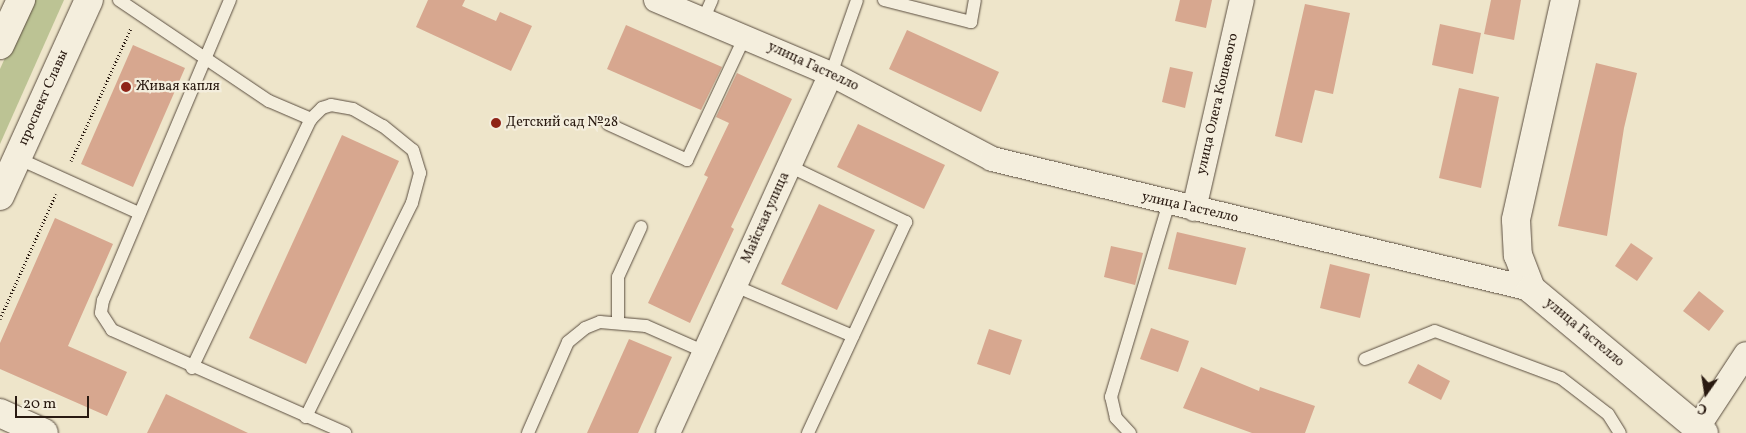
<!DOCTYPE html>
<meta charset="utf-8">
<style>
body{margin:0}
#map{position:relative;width:1746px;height:433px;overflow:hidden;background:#eee5ca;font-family:Vollkorn,serif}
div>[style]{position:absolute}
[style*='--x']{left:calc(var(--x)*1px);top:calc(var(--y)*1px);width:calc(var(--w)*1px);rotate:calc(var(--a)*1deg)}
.green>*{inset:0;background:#bcc394}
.building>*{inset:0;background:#d7a78f}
.path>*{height:3px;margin-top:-1.5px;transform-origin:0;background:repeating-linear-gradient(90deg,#291a11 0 1px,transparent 0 3.5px)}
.roads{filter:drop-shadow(0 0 1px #5a4d3f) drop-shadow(0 0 1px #5a4d3f)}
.service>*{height:12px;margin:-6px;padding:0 6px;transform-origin:6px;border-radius:6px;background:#f4eedd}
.minor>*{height:24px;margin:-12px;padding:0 12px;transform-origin:12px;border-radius:12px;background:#f4eedd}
.tertiary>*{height:28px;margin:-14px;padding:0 14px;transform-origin:14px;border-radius:14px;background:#f4eedd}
.secondary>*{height:28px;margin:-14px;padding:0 14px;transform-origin:14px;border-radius:14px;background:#f4eedd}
.dots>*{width:14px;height:14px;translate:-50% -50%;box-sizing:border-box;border:2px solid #f4eedd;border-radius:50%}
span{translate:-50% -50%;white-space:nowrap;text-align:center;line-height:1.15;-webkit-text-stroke:4.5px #f4eedd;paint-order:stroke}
.street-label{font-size:14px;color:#291a11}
.poi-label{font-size:14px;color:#291a11}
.left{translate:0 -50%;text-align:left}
.north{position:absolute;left:1681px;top:368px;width:50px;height:50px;-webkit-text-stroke:4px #f4eedd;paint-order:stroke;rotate:193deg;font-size:14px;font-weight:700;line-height:20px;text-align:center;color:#291a11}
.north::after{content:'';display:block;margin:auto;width:18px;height:22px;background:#291a11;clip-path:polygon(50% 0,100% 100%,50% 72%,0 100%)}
.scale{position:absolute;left:15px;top:396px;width:74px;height:22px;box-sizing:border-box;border:2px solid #291a11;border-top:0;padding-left:6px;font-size:15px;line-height:18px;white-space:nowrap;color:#291a11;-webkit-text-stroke:4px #f4eedd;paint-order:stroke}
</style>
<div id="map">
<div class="green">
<div style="clip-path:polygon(31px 0,64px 0,0 144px,0 69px)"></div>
</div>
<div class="building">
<div style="clip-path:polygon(428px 0,465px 0,462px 6px,496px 21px,500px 12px,532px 26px,511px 71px,416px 27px)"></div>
<div style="clip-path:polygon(1180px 0,1212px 0,1206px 28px,1175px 21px)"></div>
<div style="clip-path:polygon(1491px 0,1521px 0,1514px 40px,1484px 34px)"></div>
<div style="clip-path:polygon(1305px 4px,1350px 13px,1333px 94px,1315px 90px,1302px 143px,1275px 136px)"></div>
<div style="clip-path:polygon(1440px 24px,1481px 33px,1473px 74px,1432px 65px)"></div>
<div style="clip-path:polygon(626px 25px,722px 67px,701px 110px,607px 69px)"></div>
<div style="clip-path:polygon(907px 30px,999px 72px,981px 112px,889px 69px)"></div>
<div style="clip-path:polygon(133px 45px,185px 68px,133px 187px,81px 164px)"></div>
<div style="clip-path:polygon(1596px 63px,1637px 73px,1624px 128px,1607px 236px,1558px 226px)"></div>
<div style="clip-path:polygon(1170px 67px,1193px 72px,1185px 108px,1162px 102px)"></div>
<div style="clip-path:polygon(737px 73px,792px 99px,731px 227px,734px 229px,690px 323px,648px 303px,708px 177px,704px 175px,729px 123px,716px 117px)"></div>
<div style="clip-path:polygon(1459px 88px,1499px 97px,1481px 188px,1439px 178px)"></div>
<div style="clip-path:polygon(858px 124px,945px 165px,924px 209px,837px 167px)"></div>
<div style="clip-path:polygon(342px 135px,399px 161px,306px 364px,249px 338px)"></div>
<div style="clip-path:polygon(819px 204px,875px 230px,837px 310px,781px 284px)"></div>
<div style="clip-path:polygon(55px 218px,113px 244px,68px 346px,127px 372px,107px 416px,0 369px,0 343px)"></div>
<div style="clip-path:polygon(1177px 232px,1246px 248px,1236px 285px,1168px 269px)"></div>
<div style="clip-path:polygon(1631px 243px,1653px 258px,1637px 281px,1615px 266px)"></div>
<div style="clip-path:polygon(1111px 246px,1143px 253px,1135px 285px,1104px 277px)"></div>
<div style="clip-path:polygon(1330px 264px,1370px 274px,1360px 318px,1320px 308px)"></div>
<div style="clip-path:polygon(1699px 291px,1724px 311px,1709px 331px,1683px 311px)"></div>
<div style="clip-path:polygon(1151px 328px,1189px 341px,1178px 372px,1140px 359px)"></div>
<div style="clip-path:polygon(989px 329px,1022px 340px,1010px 375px,977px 364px)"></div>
<div style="clip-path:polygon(629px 339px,672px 357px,638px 433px,587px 433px)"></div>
<div style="clip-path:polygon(1418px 364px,1450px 381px,1441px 400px,1408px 383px)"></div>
<div style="clip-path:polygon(1201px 367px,1259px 391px,1260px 387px,1315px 406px,1305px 433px,1252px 433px,1183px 408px)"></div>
<div style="clip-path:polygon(166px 394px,248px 433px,147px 433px)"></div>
</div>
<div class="path">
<div style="--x:71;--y:161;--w:146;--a:-65.7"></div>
<div style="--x:0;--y:319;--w:137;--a:-65.9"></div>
</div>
<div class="roads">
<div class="service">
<div style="--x:119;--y:0;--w:181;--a:34"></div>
<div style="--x:269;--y:101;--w:46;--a:23.2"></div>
<div style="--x:230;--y:0;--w:326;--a:112.9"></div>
<div style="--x:103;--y:300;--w:13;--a:99"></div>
<div style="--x:101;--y:313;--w:20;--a:57"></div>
<div style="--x:112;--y:330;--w:255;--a:23.8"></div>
<div style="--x:884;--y:0;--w:90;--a:14.2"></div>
<div style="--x:971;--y:22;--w:22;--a:-80"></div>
<div style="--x:703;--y:20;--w:22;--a:-66"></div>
<div style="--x:831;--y:74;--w:78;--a:-70.6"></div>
<div style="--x:608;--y:124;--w:87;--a:24.5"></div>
<div style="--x:687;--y:160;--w:137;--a:-64.9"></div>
<div style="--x:17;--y:158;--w:134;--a:24.3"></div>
<div style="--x:789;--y:166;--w:130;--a:25.6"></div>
<div style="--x:906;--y:222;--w:233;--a:114.9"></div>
<div style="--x:735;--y:286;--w:128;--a:23"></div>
<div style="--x:618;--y:323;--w:46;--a:-90"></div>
<div style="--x:618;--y:277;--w:55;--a:-65.3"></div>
<div style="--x:1365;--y:359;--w:75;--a:-21.8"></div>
<div style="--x:1435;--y:331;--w:134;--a:20.5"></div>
<div style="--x:1561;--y:378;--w:59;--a:37.5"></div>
<div style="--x:1608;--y:414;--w:22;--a:58"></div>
<div style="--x:192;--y:368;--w:276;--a:-64.5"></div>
<div style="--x:311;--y:119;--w:16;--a:-45"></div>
<div style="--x:322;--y:108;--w:9;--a:-18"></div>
<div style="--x:331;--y:105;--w:22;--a:10"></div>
<div style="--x:353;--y:109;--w:34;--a:30"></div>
<div style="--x:383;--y:126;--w:38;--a:39"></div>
<div style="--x:413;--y:150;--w:24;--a:73"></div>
<div style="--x:420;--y:173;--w:31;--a:105"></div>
<div style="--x:412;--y:203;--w:239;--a:116.4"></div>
<div style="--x:528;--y:433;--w:99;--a:-66.3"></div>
<div style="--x:568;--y:342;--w:22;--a:-39"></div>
<div style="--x:585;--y:328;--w:16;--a:-22"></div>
<div style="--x:600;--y:322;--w:46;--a:5"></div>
<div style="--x:646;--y:326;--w:64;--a:23.8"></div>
<div style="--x:1130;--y:433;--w:21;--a:-133"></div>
<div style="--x:1116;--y:418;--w:22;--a:-103"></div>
<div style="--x:1111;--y:397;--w:202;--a:-73.4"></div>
</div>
<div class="minor">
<div style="--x:656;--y:0;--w:190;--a:22.9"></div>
<div style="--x:831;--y:74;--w:182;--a:27.8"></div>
<div style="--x:992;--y:159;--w:554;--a:13.56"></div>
<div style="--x:1194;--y:209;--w:214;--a:-77.1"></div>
<div style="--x:1698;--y:427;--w:87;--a:-56.7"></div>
<div style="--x:668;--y:433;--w:394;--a:-65.6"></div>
</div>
<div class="tertiary">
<div style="--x:1565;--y:0;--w:225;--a:102.6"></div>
<div style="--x:1516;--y:220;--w:35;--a:87"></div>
<div style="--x:1518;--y:255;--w:36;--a:69"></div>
<div style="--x:1531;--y:289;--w:225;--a:39.8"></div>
<div style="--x:0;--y:413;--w:48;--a:24.4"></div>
</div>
<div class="secondary">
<div style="--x:0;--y:45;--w:50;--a:-65"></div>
<div style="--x:0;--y:196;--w:215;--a:-65.6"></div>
</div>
</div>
<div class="dots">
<div style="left:126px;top:87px;background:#8f2418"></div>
<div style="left:496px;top:123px;background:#8f2418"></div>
</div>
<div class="street-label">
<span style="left:813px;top:67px;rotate:25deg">улица Гастелло</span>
<span style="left:44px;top:98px;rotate:-66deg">проспект Славы</span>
<span style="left:1218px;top:104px;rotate:-77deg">улица Олега Кошевого</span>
<span style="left:1190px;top:208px;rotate:13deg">улица Гастелло</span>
<span style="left:766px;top:218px;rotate:-66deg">Майская улица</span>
<span style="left:1584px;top:333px;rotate:40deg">улица Гастелло</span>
</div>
<div class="poi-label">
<span class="left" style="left:136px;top:87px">Живая капля</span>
<span class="left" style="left:506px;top:123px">Детский сад №28</span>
</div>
<div class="north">С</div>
<div class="scale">20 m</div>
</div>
